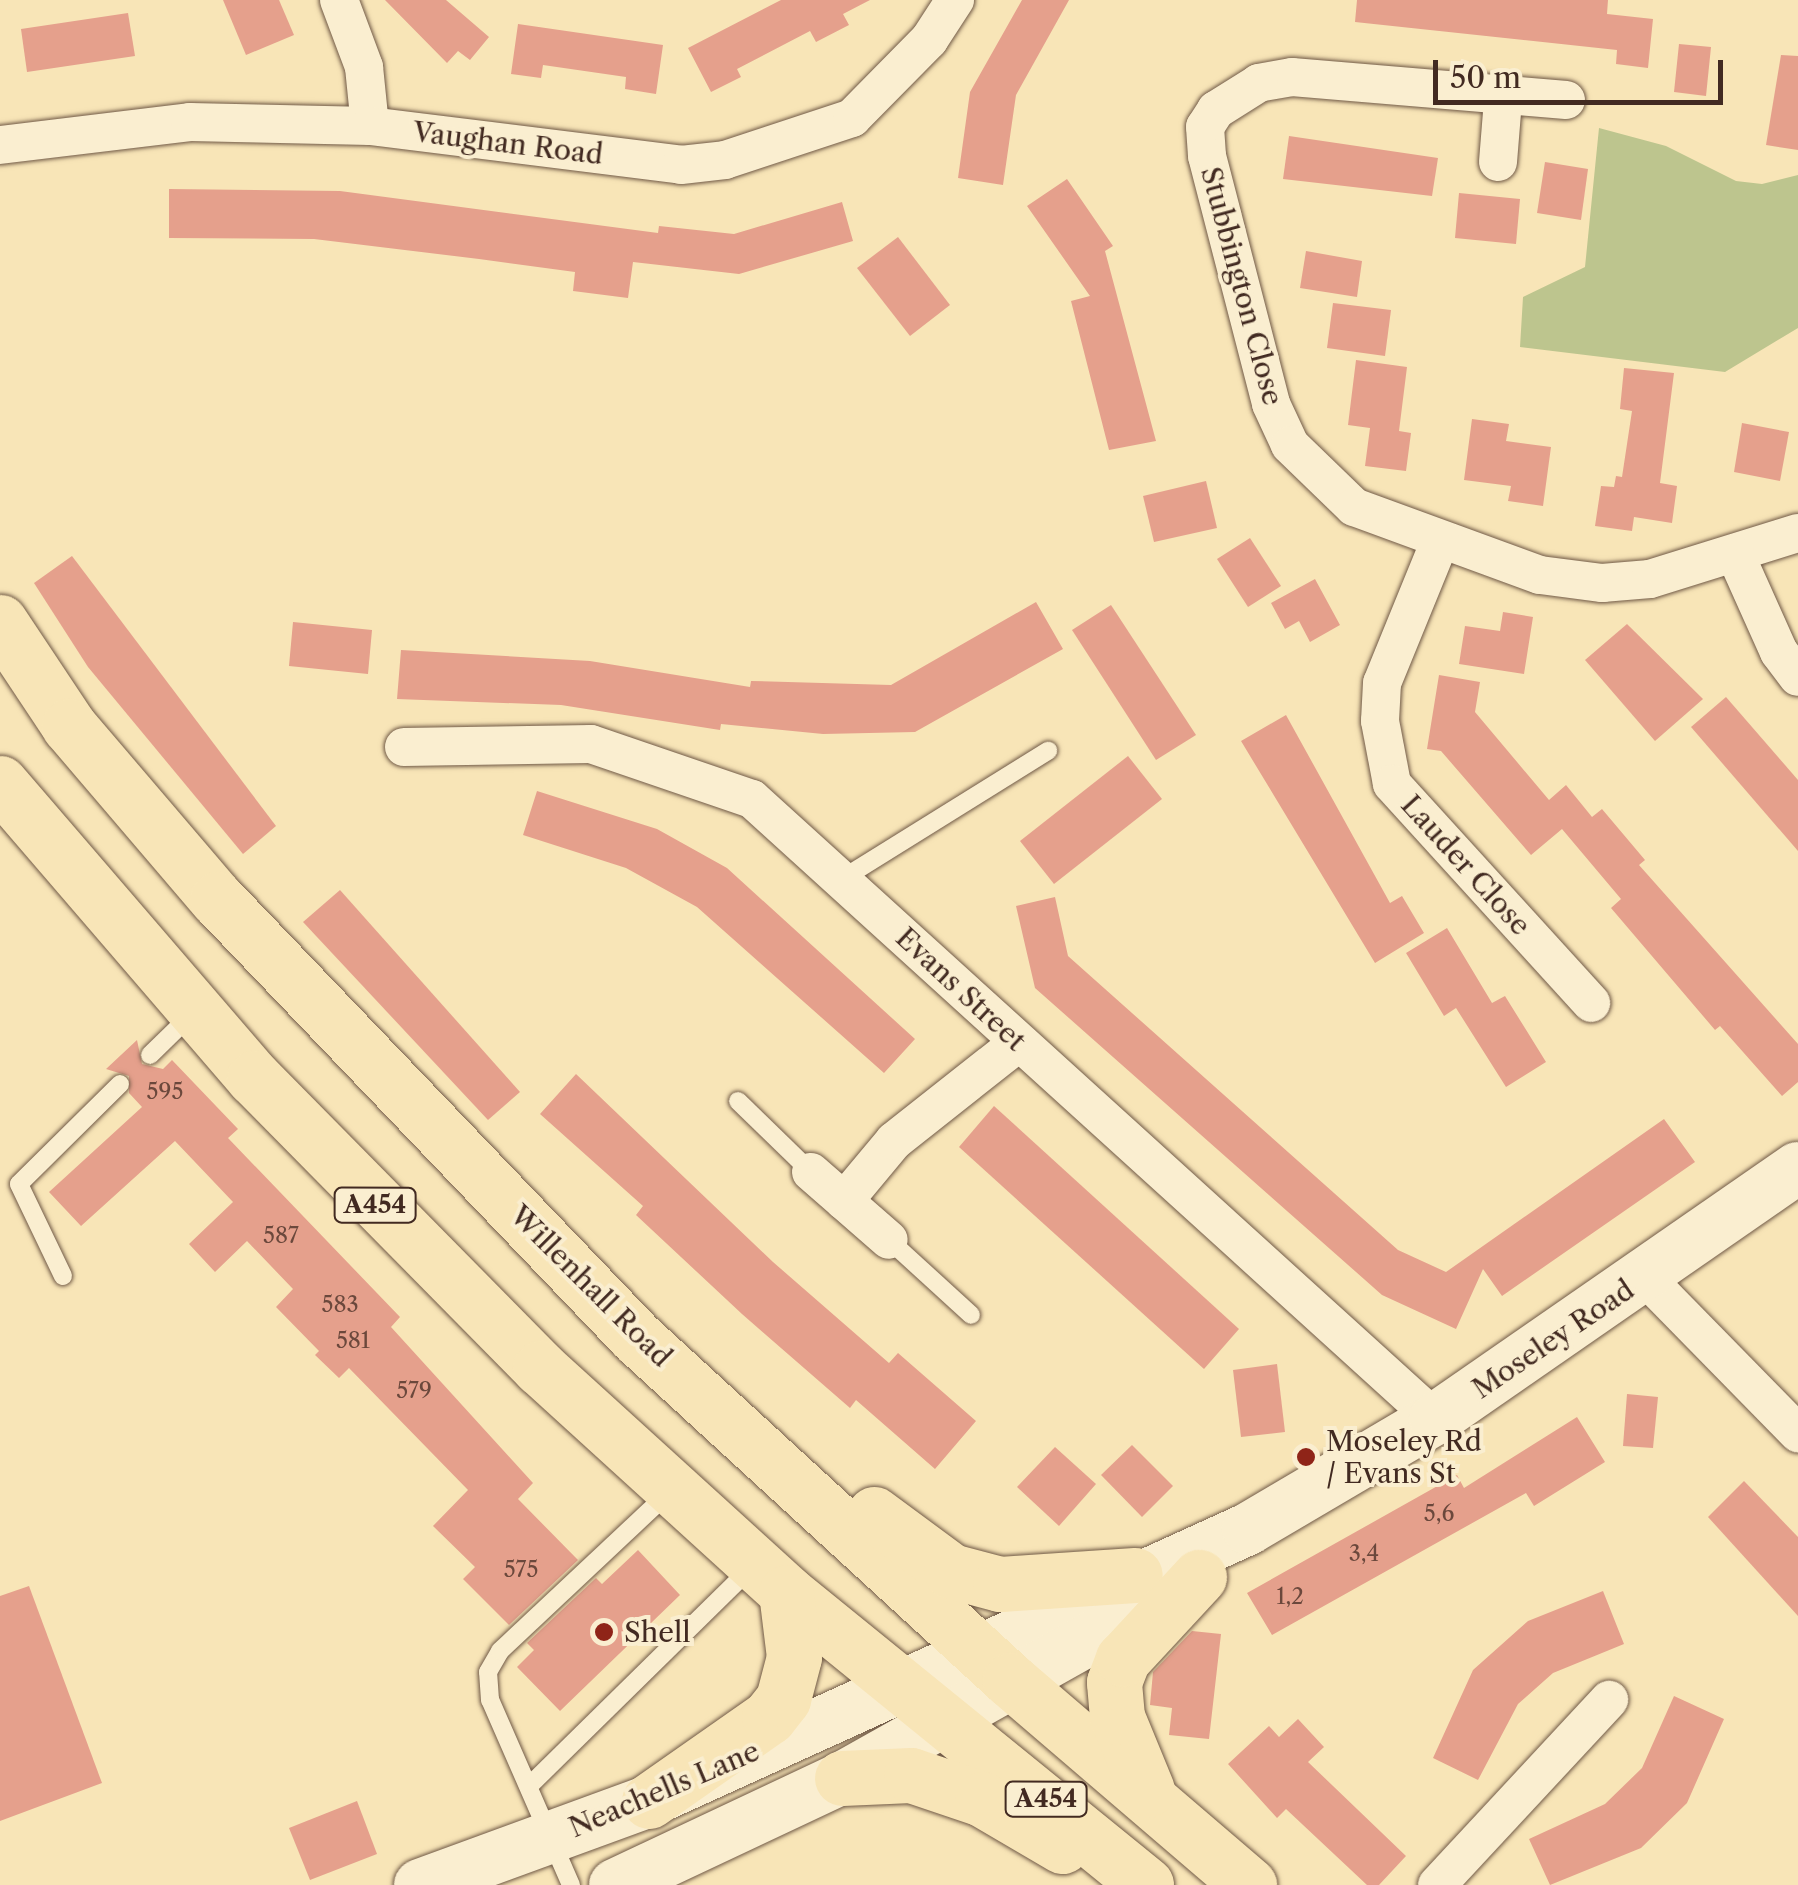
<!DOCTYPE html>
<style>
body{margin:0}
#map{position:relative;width:1798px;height:1885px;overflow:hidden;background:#f8e5b7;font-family:"Libre Caslon Text",serif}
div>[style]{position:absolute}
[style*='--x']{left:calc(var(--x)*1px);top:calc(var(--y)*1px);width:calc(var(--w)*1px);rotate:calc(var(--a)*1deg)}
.green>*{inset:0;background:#bdc58e}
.building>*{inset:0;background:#e5a08c}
.roads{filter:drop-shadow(0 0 2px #705946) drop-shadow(0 0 2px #705946)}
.lane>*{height:18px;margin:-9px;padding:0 9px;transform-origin:9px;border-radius:9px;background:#faeed0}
.street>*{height:38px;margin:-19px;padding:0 19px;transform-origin:19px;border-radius:19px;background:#faeed0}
.secondary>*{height:52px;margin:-26px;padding:0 26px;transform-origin:26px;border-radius:26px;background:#faeed0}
.highway>*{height:55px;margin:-27.5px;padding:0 27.5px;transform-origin:27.5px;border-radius:27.5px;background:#f8e5b7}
.dots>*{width:28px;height:28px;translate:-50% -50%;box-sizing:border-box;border:5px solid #faeed0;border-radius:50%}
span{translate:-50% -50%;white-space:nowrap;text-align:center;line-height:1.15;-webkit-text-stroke:8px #faeed0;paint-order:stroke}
.number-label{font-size:22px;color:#6b483c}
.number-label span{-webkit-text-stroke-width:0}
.shield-label span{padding:2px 8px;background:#faeed0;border:2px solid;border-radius:8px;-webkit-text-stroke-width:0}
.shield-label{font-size:25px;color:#422a21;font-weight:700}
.street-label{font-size:28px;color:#422a21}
.poi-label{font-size:28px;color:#422a21}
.left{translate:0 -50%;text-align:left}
.scale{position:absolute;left:1433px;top:60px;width:290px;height:45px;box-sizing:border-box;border:5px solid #422a21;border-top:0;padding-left:12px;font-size:30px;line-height:35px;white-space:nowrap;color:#422a21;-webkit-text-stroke:8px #faeed0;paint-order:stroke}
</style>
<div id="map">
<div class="green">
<div style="clip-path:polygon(1599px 128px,1666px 146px,1736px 181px,1762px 184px,1798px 175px,1798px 328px,1725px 372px,1520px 347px,1523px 297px,1585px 267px)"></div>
</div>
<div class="building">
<div style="clip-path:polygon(223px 0,279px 0,294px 35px,246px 55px)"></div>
<div style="clip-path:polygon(385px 0,446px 0,489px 37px,470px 60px,458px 51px,447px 63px)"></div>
<div style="clip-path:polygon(781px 0,870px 0,843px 14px,849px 25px,816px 42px,810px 31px,737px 69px,741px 77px,711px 92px,688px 48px)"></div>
<div style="clip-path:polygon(1022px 0,1069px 0,1016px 95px,1003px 185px,958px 178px,970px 92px)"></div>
<div style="clip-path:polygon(1357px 0,1608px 0,1607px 14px,1653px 19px,1648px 68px,1616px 64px,1617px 50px,1355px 22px)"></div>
<div style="clip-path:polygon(128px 13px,135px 56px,27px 72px,21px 29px)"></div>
<div style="clip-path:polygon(518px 24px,663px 45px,656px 94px,625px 89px,626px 77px,543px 65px,541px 78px,511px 74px)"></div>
<div style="clip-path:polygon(1679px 44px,1711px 47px,1706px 96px,1674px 92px)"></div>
<div style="clip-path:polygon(1781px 55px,1798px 56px,1798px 150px,1766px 145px)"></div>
<div style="clip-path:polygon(1289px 136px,1438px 158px,1432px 196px,1283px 179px)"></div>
<div style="clip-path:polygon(1545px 162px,1588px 169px,1581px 220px,1537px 213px)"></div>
<div style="clip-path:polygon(1067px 179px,1113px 246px,1105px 251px,1156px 441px,1109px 450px,1071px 301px,1090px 296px,1027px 206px)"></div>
<div style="clip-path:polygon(169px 189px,340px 191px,658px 233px,659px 226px,734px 234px,842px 202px,853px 241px,739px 274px,633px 262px,628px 298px,573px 291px,575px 272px,479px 259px,314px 239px,169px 238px)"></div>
<div style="clip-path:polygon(1459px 193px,1520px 199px,1516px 244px,1455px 238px)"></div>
<div style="clip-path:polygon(898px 237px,950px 305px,910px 336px,857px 268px)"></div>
<div style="clip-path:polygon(1306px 251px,1362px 261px,1357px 297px,1300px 288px)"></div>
<div style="clip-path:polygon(1333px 303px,1391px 310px,1385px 356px,1327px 348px)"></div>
<div style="clip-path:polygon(1356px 360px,1407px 367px,1399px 431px,1411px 433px,1406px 471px,1365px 466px,1370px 428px,1348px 425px)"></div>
<div style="clip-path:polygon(1624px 368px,1674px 373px,1660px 483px,1677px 486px,1672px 523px,1634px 517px,1632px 531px,1595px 526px,1601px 486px,1614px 487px,1616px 476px,1622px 477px,1632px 411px,1620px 409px)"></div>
<div style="clip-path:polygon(1472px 419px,1509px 424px,1506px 441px,1551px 447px,1543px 506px,1508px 501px,1511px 486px,1464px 480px)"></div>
<div style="clip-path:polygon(1742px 423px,1789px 432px,1780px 481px,1734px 472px)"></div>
<div style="clip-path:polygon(1206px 481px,1217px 528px,1154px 542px,1143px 496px)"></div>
<div style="clip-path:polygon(1250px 538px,1281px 586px,1248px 607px,1217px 559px)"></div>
<div style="clip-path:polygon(72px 556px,276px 826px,243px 854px,88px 667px,34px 583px)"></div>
<div style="clip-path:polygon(1315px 579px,1340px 625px,1310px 642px,1299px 621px,1285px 629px,1271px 603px)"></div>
<div style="clip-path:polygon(1036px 602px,1063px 649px,915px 732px,823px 734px,721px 724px,720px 730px,561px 705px,397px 699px,401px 650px,590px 661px,750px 687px,751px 681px,891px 685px)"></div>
<div style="clip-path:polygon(1111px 605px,1196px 735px,1156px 760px,1072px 630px)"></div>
<div style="clip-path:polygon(1503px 612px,1533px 617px,1524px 674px,1459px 664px,1465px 626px,1500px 631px)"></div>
<div style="clip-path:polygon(293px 622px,372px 630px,368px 674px,289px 666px)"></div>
<div style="clip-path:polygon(1627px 624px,1703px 699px,1655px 741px,1585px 660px)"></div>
<div style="clip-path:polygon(1439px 675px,1480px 682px,1475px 712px,1549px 800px,1566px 785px,1592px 817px,1602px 809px,1645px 860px,1639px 865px,1798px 1044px,1798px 1082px,1782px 1096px,1720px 1026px,1715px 1030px,1611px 908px,1621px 899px,1562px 829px,1531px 855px,1441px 751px,1427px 749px)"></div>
<div style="clip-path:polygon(1726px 697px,1798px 780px,1798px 851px,1691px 727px)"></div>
<div style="clip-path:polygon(1286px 715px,1390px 903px,1402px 896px,1424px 933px,1375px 963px,1241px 741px)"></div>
<div style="clip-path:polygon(1128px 756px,1162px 799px,1054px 884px,1020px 841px)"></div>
<div style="clip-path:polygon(537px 791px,657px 829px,727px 868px,915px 1039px,884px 1073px,697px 907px,626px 868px,523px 835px)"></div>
<div style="clip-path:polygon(340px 890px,520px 1092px,488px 1120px,303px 922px)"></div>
<div style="clip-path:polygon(1055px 897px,1068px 956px,1398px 1250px,1446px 1272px,1664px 1119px,1695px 1162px,1502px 1296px,1483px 1269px,1456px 1329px,1382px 1295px,1035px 988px,1016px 906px)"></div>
<div style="clip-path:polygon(1447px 928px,1492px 1003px,1505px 996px,1546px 1062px,1506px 1087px,1456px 1008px,1444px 1016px,1406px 953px)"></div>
<div style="clip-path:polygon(137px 1040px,142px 1064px,163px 1069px,172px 1060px,238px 1129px,228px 1138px,400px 1317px,391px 1327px,533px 1483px,518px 1499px,578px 1560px,509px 1625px,463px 1579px,475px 1567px,433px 1526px,468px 1490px,349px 1368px,339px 1378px,315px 1355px,319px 1351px,276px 1307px,293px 1289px,247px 1241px,215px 1272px,189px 1244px,233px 1202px,175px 1141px,81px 1226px,49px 1192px,142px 1107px,129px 1093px,129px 1076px,106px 1069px)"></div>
<div style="clip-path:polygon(576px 1074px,773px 1262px,889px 1363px,898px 1353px,976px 1421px,935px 1469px,856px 1400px,850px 1408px,742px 1314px,636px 1215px,643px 1206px,540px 1114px)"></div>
<div style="clip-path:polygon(994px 1106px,1239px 1329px,1204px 1369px,959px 1147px)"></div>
<div style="clip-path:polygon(1277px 1364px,1285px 1432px,1241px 1437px,1233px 1370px)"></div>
<div style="clip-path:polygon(1627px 1394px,1658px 1397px,1653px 1448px,1623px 1446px)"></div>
<div style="clip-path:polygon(1577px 1417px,1605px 1462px,1534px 1506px,1526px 1493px,1272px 1635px,1247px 1593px,1457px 1475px,1464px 1488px)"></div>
<div style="clip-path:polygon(1132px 1445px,1173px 1486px,1142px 1517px,1101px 1475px)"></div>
<div style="clip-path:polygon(1055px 1447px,1096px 1484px,1059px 1526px,1017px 1487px)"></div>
<div style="clip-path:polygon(1744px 1481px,1798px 1537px,1798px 1616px,1708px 1517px)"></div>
<div style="clip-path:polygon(638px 1550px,680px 1595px,560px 1711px,517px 1667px,534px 1650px,527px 1643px,596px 1578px,602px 1584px)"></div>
<div style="clip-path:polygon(29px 1586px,102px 1783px,0 1821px,0 1596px)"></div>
<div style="clip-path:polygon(1603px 1591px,1624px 1644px,1553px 1673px,1518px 1704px,1478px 1780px,1433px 1758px,1473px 1670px,1528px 1621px)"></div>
<div style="clip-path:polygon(1192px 1631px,1221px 1634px,1209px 1739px,1169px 1735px,1172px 1708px,1150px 1705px,1153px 1672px)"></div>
<div style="clip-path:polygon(1674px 1696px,1724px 1719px,1687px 1803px,1641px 1848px,1550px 1885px,1529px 1839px,1605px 1804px,1642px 1768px)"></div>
<div style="clip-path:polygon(1298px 1719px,1324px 1747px,1308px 1762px,1406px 1856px,1379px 1885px,1367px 1885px,1286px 1809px,1277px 1818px,1228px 1764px,1269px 1726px,1279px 1737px)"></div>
<div style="clip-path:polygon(357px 1801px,377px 1854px,310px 1880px,289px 1828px)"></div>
</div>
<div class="roads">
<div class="lane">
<div style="--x:842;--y:879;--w:243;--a:-31.9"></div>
<div style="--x:150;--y:1055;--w:57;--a:-44.3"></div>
<div style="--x:738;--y:1101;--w:102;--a:44.2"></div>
<div style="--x:889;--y:1240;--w:111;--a:42.4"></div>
<div style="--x:63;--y:1276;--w:102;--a:-115.6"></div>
<div style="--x:19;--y:1184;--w:142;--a:-44.7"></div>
<div style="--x:529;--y:1786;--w:310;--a:-44.5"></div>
<div style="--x:571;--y:1885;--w:202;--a:-113.6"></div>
<div style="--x:490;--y:1700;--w:28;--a:-94"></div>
<div style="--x:488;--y:1672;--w:24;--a:-60"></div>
<div style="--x:500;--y:1651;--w:231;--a:-43.2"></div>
</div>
<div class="street">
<div style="--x:339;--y:0;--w:72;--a:69.5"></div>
<div style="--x:364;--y:67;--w:59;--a:84.2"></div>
<div style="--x:1566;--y:100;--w:275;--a:-175.2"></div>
<div style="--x:1292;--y:77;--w:34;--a:170"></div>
<div style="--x:1259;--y:83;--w:51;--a:147.9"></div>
<div style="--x:1216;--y:110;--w:20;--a:123"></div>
<div style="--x:1205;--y:127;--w:29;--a:86"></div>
<div style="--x:1207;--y:156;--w:256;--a:75.5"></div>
<div style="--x:1271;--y:404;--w:45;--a:65.1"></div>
<div style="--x:1290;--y:445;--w:89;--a:44.1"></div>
<div style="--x:1354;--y:507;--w:198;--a:20.1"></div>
<div style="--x:1540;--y:575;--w:63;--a:7.4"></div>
<div style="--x:1602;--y:583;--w:48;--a:-4.8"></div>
<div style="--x:1650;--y:579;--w:155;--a:-17.3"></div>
<div style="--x:0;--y:145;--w:191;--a:-6.9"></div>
<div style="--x:190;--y:122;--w:180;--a:1.3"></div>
<div style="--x:370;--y:126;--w:313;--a:7.1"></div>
<div style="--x:681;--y:165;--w:44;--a:-6.5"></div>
<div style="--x:725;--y:160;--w:134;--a:-18.3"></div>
<div style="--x:852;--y:118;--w:110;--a:-45.4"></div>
<div style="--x:929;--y:40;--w:48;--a:-57"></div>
<div style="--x:1498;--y:162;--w:62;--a:-85.4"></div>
<div style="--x:1440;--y:541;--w:153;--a:112.2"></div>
<div style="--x:1382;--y:683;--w:38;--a:93"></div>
<div style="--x:1380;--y:721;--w:64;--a:79.2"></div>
<div style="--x:1392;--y:784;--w:296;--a:47.7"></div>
<div style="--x:1736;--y:556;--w:105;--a:65.9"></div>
<div style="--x:1779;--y:652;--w:31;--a:53"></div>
<div style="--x:404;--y:747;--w:187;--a:-0.9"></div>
<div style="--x:591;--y:744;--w:170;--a:18.9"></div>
<div style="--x:752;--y:799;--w:922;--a:42.23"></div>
<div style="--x:811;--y:1172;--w:103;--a:41.1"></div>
<div style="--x:844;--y:1201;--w:78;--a:-50.2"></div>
<div style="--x:894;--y:1141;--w:158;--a:-38.3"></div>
<div style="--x:1645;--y:1277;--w:219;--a:45.6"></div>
<div style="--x:1437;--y:1885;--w:253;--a:-47.1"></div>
</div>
<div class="secondary">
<div style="--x:420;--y:1885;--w:244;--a:-20.1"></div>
<div style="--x:649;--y:1801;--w:658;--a:-24.42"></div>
<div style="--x:1248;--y:1529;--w:217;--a:-30.5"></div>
<div style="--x:1435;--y:1419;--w:441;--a:-34.7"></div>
<div style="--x:615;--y:1885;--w:251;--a:-25.2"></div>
<div style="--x:842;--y:1778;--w:386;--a:-29.3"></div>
</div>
<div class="highway">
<div style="--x:0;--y:622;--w:125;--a:56.4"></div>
<div style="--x:69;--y:726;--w:228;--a:49.5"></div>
<div style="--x:217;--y:899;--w:606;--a:46.27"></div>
<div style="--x:636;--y:1337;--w:507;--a:42.52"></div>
<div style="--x:1010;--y:1680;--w:315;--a:40.6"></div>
<div style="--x:0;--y:783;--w:389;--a:49.3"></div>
<div style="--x:254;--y:1078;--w:407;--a:45.4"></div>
<div style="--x:540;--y:1368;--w:333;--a:42.3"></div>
<div style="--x:786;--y:1592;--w:464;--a:39.1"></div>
<div style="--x:874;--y:1514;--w:96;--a:36.5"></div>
<div style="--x:951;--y:1571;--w:51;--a:14.9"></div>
<div style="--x:1000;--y:1584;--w:135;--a:-3.8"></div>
<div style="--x:842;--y:1778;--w:69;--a:-2.5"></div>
<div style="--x:911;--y:1775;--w:75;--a:18.7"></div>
<div style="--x:982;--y:1799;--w:93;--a:30.4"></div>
<div style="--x:1147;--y:1790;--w:79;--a:-112.3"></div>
<div style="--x:1117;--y:1717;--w:35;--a:-95"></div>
<div style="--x:1114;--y:1682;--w:25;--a:-69"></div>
<div style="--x:1123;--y:1659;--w:112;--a:-47.2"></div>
<div style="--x:649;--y:1801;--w:146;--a:-35"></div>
<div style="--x:769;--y:1717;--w:23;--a:-52"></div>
<div style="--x:783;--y:1699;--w:43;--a:-75.3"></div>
<div style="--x:794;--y:1657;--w:65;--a:-97"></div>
</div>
</div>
<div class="dots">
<div style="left:1306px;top:1457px;background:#8f2418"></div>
<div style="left:604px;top:1632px;background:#8f2418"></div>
</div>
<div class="number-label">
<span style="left:165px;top:1092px">595</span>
<span style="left:281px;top:1236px">587</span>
<span style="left:340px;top:1305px">583</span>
<span style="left:353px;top:1341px">581</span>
<span style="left:414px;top:1391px">579</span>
<span style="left:1439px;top:1514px">5,6</span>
<span style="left:1364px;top:1554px">3,4</span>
<span style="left:521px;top:1570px">575</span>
<span style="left:1290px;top:1597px">1,2</span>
</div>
<div class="shield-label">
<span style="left:375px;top:1205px">A454</span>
<span style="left:1046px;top:1799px">A454</span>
</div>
<div class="street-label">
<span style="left:508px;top:143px;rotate:7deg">Vaughan Road</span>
<span style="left:1242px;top:286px;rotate:75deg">Stubbington Close</span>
<span style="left:1466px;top:865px;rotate:48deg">Lauder Close</span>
<span style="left:961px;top:989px;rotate:43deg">Evans Street</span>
<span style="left:591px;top:1286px;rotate:45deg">Willenhall Road</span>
<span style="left:1553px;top:1339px;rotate:-34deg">Moseley Road</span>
<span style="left:664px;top:1789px;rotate:-23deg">Neachells Lane</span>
</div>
<div class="poi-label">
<span class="left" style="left:1326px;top:1457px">Moseley Rd<br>/ Evans St</span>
<span class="left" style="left:624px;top:1632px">Shell</span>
</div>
<div class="scale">50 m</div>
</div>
